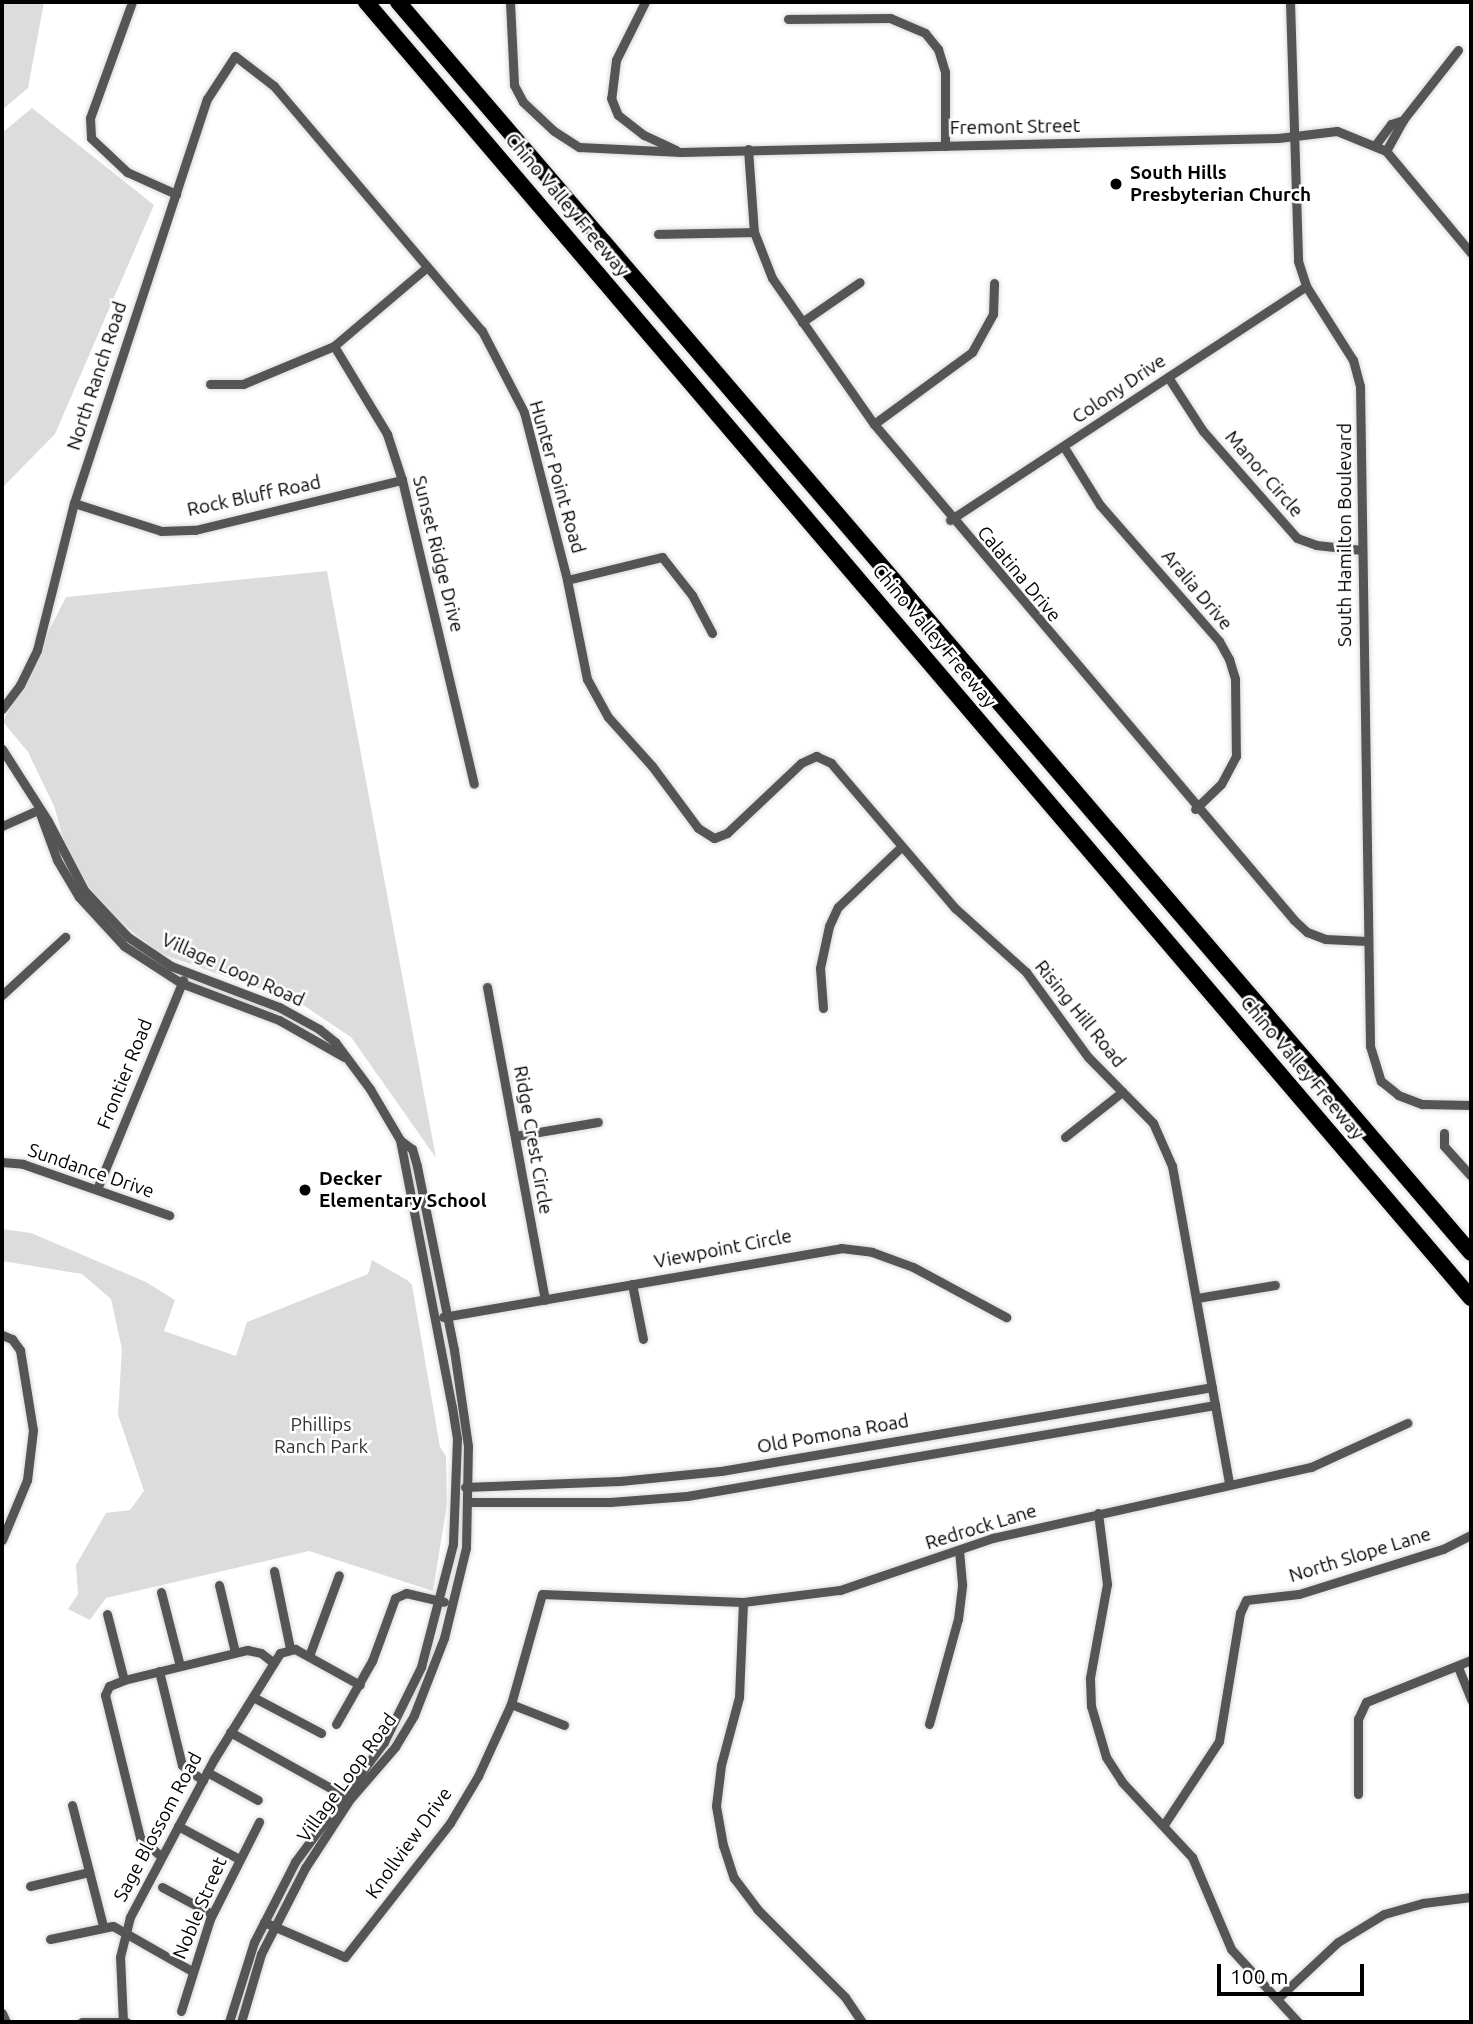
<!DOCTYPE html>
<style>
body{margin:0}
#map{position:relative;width:1473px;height:2024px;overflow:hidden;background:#fff;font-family:Ubuntu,sans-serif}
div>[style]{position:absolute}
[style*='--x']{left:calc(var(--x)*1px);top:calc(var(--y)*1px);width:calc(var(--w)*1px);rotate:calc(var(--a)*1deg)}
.green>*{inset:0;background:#dcdcdc}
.roads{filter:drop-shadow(0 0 2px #dbdbdb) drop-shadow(0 0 2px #dbdbdb)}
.street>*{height:9px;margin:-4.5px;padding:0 4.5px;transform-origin:4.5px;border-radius:4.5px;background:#555}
.highway>*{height:16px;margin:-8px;padding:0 8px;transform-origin:8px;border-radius:8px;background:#000}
.dots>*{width:19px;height:19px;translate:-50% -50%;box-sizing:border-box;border:4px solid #fff;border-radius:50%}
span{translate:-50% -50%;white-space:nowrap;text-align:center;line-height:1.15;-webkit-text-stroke:5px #fff;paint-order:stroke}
.street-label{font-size:19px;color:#000}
.poi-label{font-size:19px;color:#000;font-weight:700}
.left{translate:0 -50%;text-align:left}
.park-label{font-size:19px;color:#333}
.frame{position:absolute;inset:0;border:4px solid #000;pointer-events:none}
.scale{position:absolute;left:1217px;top:1964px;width:147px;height:32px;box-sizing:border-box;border:4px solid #000;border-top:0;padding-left:9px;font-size:21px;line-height:24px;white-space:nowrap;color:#000;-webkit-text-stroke:5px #fff;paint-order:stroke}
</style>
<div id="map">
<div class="green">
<div style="clip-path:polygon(2px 2px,44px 2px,28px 88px,2px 110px)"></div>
<div style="clip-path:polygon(32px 108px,154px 205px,55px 434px,2px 488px,2px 133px)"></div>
<div style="clip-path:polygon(327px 571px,436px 1158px,351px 1037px,300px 1003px,159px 953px,123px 924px,90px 889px,65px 844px,54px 806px,28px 752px,3px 722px,66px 597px)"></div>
<div style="clip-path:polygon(2px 1229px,31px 1233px,146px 1282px,175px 1300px,164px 1331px,236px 1356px,247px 1322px,368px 1274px,372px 1260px,407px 1280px,412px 1285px,440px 1447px,446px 1456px,447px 1504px,433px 1591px,309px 1551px,106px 1598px,90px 1620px,68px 1609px,78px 1594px,76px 1565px,106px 1513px,130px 1510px,144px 1491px,118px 1415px,122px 1349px,111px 1299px,82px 1274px,2px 1261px)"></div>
</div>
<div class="roads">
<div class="street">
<div style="--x:132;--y:2;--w:123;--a:109.9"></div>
<div style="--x:90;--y:118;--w:20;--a:87"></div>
<div style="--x:91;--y:138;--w:50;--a:43.4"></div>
<div style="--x:127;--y:172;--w:54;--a:24.2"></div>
<div style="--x:510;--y:2;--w:83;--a:87.2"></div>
<div style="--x:514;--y:85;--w:19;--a:62"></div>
<div style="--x:523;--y:102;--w:42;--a:43.1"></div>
<div style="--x:554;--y:131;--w:30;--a:33"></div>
<div style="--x:579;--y:147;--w:102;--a:2.8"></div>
<div style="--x:681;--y:152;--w:597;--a:-1.34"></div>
<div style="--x:1278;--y:138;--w:59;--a:-6.8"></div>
<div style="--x:1337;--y:131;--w:53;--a:22.2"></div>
<div style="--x:1386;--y:151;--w:133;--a:50.2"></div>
<div style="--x:645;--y:2;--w:65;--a:116.6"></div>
<div style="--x:616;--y:60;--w:38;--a:97"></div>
<div style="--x:611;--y:98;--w:18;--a:68"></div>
<div style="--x:618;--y:115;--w:33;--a:38"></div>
<div style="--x:644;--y:135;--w:35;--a:25"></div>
<div style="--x:1290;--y:2;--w:259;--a:88.2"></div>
<div style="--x:1298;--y:261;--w:26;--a:72"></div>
<div style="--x:1306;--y:286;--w:88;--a:57.6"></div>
<div style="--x:1353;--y:360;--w:27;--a:75"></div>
<div style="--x:1360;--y:386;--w:660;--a:89.13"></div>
<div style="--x:1370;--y:1046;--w:37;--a:73"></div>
<div style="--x:1381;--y:1081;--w:22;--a:39"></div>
<div style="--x:1398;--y:1095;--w:26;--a:21"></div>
<div style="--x:1422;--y:1104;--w:49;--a:1.2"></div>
<div style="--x:788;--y:19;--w:102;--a:-0.6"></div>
<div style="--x:890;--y:18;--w:38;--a:23"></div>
<div style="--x:925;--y:33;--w:21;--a:51"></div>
<div style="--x:938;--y:49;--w:24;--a:73"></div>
<div style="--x:945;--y:72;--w:74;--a:90"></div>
<div style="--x:1376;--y:144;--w:25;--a:-53"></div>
<div style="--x:1391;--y:124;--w:13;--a:-18"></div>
<div style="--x:748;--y:149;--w:83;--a:85.9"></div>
<div style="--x:754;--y:232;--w:49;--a:68.6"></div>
<div style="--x:772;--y:278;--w:178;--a:55.1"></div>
<div style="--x:874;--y:424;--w:650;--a:49.74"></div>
<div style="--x:1294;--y:920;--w:18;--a:43"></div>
<div style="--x:1307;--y:932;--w:19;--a:21"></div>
<div style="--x:1325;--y:939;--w:42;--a:2.7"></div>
<div style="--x:1386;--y:151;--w:35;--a:-61"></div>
<div style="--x:1403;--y:120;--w:89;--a:-51.8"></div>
<div style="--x:658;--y:234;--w:96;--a:-1.2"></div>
<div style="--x:802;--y:322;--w:70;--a:-34.6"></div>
<div style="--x:334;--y:346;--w:103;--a:58.9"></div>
<div style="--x:387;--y:434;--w:48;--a:71.9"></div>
<div style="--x:402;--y:480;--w:312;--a:76.7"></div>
<div style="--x:1168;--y:377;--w:64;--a:57.1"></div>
<div style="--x:1203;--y:431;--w:142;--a:48.7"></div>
<div style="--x:1297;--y:538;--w:20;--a:20"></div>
<div style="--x:1316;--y:545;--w:46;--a:6.2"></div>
<div style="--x:210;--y:384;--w:33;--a:0"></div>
<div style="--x:243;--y:384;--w:99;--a:-22.7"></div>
<div style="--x:334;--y:346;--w:122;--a:-40.3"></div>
<div style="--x:874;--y:424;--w:122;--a:-36.3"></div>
<div style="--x:972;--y:352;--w:43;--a:-61.1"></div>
<div style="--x:993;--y:314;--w:31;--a:-88"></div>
<div style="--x:1064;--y:447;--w:68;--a:58.2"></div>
<div style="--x:1100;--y:505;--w:181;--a:48.8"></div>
<div style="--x:1219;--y:641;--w:21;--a:61"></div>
<div style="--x:1229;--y:659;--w:21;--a:73"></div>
<div style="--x:1235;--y:679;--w:77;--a:89.3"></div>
<div style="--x:1236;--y:756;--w:32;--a:118"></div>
<div style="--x:1221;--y:784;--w:36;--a:136"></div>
<div style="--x:74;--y:503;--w:91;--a:17.8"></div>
<div style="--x:161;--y:531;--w:34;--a:-2"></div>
<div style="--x:195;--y:530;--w:213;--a:-13.6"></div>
<div style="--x:950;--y:520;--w:426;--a:-33.3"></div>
<div style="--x:567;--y:580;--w:98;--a:-13.6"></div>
<div style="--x:662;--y:557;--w:48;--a:51.7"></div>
<div style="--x:692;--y:595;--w:43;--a:62.2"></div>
<div style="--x:2;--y:709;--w:30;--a:-53"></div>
<div style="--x:20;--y:685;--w:39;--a:-64"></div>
<div style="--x:37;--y:650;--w:152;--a:-75.9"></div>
<div style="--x:74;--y:503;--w:425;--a:-71.8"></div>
<div style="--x:207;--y:99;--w:51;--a:-56.9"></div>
<div style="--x:235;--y:56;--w:49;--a:37.6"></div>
<div style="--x:274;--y:86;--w:321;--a:49.7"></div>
<div style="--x:482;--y:331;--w:91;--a:62.6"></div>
<div style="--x:524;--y:412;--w:173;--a:75.6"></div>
<div style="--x:567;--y:580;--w:101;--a:78.6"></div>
<div style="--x:587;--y:679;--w:43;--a:61.1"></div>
<div style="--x:608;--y:717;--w:66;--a:48.1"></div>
<div style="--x:652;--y:766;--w:77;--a:53.4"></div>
<div style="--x:698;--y:828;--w:19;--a:32"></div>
<div style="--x:714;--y:838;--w:14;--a:-21"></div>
<div style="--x:727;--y:833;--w:102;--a:-43.4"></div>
<div style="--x:801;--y:763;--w:17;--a:-25"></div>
<div style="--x:816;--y:756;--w:17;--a:25"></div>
<div style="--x:831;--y:763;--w:191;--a:49.5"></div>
<div style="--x:955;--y:908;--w:96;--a:42"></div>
<div style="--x:1026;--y:972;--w:105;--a:53.9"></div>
<div style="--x:1088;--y:1057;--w:93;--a:45.4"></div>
<div style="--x:1153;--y:1123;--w:47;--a:66.2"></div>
<div style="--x:1172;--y:1166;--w:323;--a:79.8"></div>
<div style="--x:2;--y:749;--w:85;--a:57.4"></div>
<div style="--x:48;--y:821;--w:78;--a:62.4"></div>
<div style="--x:84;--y:890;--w:64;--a:46.9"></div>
<div style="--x:128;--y:937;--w:52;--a:34"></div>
<div style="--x:171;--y:966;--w:116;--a:20.8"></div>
<div style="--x:279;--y:1007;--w:46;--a:28.8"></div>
<div style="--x:319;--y:1029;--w:21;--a:39"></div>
<div style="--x:335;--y:1042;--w:59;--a:53.3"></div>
<div style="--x:370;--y:1089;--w:59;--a:59.5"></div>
<div style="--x:400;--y:1140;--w:272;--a:79"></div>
<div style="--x:452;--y:1407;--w:32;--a:81"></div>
<div style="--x:457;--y:1439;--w:105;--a:92.2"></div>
<div style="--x:453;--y:1544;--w:127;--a:104.6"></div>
<div style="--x:421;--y:1667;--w:84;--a:116.3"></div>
<div style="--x:384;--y:1742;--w:149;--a:126.6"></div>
<div style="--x:295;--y:1862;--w:90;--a:117.1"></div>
<div style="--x:254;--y:1942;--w:84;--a:107.4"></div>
<div style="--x:39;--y:811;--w:52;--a:69.8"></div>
<div style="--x:57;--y:860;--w:43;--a:59.3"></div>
<div style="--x:79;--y:897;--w:67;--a:47.4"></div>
<div style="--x:124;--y:946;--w:68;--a:33"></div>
<div style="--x:181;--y:983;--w:105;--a:20.7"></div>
<div style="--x:279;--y:1020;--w:75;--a:29.6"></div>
<div style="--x:2;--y:826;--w:39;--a:-24"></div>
<div style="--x:487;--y:987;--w:318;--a:79.5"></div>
<div style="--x:2;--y:995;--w:86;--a:-42.6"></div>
<div style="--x:823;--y:1008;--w:40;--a:-94.3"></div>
<div style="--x:820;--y:968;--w:43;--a:-77.9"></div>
<div style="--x:829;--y:926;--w:21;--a:-65"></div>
<div style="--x:838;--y:907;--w:87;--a:-43.6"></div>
<div style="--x:1444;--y:1133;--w:13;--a:90"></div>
<div style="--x:1444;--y:1146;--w:40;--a:48"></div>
<div style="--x:515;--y:1136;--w:84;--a:-9.6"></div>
<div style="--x:1065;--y:1137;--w:73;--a:-38.3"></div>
<div style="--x:2;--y:1162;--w:21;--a:5"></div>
<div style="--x:23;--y:1164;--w:155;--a:19.3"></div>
<div style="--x:97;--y:1189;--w:226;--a:-67.6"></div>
<div style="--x:632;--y:1284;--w:56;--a:78.7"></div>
<div style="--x:1197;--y:1298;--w:79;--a:-9.5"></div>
<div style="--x:443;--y:1317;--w:404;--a:-9.8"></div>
<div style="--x:841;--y:1248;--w:31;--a:7"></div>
<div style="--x:872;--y:1252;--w:44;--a:20.1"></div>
<div style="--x:913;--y:1267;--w:106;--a:28.3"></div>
<div style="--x:2;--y:1335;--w:11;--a:22"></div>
<div style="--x:12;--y:1339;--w:14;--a:54"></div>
<div style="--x:20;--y:1350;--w:81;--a:80.8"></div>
<div style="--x:33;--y:1430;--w:50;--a:96.8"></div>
<div style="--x:27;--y:1480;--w:65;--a:112.6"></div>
<div style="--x:465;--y:1487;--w:155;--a:-2.2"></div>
<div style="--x:620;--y:1481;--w:101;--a:-5.7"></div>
<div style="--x:721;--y:1471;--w:498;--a:-9.7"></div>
<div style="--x:469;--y:1502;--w:141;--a:0"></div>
<div style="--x:610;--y:1502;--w:77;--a:-4.5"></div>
<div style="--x:687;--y:1496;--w:536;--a:-9.78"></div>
<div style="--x:1098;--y:1513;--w:72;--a:82.8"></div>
<div style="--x:1107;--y:1584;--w:96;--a:100.3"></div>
<div style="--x:1090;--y:1678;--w:28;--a:88"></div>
<div style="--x:1091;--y:1706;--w:53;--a:73.6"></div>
<div style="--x:1106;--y:1757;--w:30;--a:57"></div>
<div style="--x:1122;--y:1782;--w:103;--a:47"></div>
<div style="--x:1192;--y:1857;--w:100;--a:67"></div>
<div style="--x:1231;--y:1949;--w:99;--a:47.5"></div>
<div style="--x:274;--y:1571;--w:79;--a:78.3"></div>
<div style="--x:219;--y:1585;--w:69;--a:76.6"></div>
<div style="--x:161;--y:1592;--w:76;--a:75.6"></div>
<div style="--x:743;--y:1602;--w:95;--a:92.4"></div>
<div style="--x:739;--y:1697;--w:70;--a:104.8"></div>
<div style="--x:721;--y:1765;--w:41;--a:97"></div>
<div style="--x:716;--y:1806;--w:40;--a:80"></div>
<div style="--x:723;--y:1845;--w:35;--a:72"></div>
<div style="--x:734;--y:1878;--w:39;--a:53"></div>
<div style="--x:757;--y:1909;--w:124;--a:45"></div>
<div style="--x:845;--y:1997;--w:30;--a:56"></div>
<div style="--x:107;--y:1614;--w:68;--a:75.6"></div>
<div style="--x:124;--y:1680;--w:16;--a:158"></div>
<div style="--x:109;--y:1686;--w:10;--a:114"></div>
<div style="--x:105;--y:1695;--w:147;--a:76.2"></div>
<div style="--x:140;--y:1838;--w:28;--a:41"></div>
<div style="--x:309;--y:1656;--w:86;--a:-69.7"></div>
<div style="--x:1458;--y:1667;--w:35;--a:68"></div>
<div style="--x:159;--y:1671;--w:97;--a:76.3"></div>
<div style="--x:182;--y:1765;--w:26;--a:36"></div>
<div style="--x:124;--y:1680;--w:127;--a:-13.7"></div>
<div style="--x:247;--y:1650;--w:14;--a:12"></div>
<div style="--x:261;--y:1653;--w:16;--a:38"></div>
<div style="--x:253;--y:1697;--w:77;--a:27.9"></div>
<div style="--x:511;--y:1704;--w:57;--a:21.6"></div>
<div style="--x:336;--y:1724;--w:73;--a:-60.3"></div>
<div style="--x:372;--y:1661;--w:67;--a:-69.9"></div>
<div style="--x:395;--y:1598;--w:12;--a:-24"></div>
<div style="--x:406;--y:1593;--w:39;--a:13"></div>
<div style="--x:929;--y:1724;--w:109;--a:-74.6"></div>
<div style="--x:958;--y:1619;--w:35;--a:-83"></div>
<div style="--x:962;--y:1584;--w:32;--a:-95"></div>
<div style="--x:230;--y:1732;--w:132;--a:29.1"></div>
<div style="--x:207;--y:1772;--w:58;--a:28.8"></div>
<div style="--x:1358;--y:1794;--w:75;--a:-90"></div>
<div style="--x:1358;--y:1719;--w:19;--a:-65"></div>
<div style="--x:1366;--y:1702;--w:113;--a:-21.8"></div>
<div style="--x:72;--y:1805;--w:125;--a:75.6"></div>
<div style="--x:1165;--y:1823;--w:98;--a:-56.6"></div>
<div style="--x:1219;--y:1741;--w:130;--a:-80.7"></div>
<div style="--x:1240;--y:1613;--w:14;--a:-65"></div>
<div style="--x:1246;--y:1600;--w:53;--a:-6.5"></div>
<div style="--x:1299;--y:1594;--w:151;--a:-17.4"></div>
<div style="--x:1443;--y:1549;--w:31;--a:-27"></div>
<div style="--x:178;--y:1826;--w:69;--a:28.4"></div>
<div style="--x:30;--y:1886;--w:61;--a:-13.3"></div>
<div style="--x:162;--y:1887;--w:57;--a:28.4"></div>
<div style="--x:264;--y:1922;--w:88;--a:23.4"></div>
<div style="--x:345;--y:1957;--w:170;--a:-51.9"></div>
<div style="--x:450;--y:1823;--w:55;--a:-59.2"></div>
<div style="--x:478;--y:1776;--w:79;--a:-65.4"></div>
<div style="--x:511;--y:1704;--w:114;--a:-74.3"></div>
<div style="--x:542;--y:1594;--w:201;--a:2.3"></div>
<div style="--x:743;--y:1602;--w:98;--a:-7.1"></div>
<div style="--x:840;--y:1590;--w:162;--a:-18.8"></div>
<div style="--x:993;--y:1538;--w:326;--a:-12.6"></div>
<div style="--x:1311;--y:1467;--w:106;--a:-24.6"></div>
<div style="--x:50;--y:1939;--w:64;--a:-11.7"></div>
<div style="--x:113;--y:1926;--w:91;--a:29.7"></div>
<div style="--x:1277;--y:1999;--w:83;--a:-43.1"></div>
<div style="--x:1338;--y:1942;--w:54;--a:-31.3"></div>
<div style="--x:1384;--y:1914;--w:41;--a:-15.8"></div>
<div style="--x:1423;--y:1903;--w:48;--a:-7.1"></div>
<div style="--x:181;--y:2011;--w:96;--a:-72.5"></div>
<div style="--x:210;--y:1919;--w:109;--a:-63.2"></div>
<div style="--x:2;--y:2013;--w:10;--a:66"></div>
<div style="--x:82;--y:2022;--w:44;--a:0"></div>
<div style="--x:123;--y:2022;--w:65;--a:-92.6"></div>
<div style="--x:120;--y:1957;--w:41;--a:-76"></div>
<div style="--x:130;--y:1917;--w:179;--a:-62"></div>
<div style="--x:214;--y:1759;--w:125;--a:-58.1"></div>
<div style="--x:280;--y:1653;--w:16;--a:-15"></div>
<div style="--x:295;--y:1649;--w:74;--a:29"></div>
<div style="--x:241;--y:2022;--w:71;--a:-73.6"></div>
<div style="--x:261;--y:1954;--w:97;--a:-62.9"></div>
<div style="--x:305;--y:1868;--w:82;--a:-56.9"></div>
<div style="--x:350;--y:1799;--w:69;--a:-49.1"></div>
<div style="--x:395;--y:1747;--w:37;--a:-59"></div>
<div style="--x:414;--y:1715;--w:83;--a:-68.7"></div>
<div style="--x:444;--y:1638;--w:93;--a:-76.3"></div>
<div style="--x:466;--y:1548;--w:102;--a:-88.9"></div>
<div style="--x:468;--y:1446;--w:97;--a:-98.3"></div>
<div style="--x:454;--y:1350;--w:188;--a:-101.4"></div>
<div style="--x:417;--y:1166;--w:18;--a:-106"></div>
<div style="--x:412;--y:1149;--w:15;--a:-143"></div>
</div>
<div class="highway">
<div style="--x:366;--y:2;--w:1703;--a:49.55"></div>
<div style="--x:398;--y:2;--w:1648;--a:49.38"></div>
</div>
</div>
<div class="dots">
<div style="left:1116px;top:184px;background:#000"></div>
<div style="left:305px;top:1190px;background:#000"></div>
</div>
<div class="street-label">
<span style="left:1015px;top:127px;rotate:-1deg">Fremont Street</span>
<span style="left:567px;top:205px;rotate:50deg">Chino Valley Freeway</span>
<span style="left:97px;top:376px;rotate:-72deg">North Ranch Road</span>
<span style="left:1119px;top:389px;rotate:-34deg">Colony Drive</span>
<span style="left:1264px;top:474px;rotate:49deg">Manor Circle</span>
<span style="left:557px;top:477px;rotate:74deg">Hunter Point Road</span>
<span style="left:254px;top:496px;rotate:-12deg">Rock Bluff Road</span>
<span style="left:1345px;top:535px;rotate:-90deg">South Hamilton Boulevard</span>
<span style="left:438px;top:554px;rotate:76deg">Sunset Ridge Drive</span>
<span style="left:1019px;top:574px;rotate:50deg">Calatina Drive</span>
<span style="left:1197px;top:590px;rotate:50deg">Aralia Drive</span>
<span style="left:934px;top:636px;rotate:50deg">Chino Valley Freeway</span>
<span style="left:233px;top:970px;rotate:24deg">Village Loop Road</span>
<span style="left:1080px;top:1014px;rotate:51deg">Rising Hill Road</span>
<span style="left:1302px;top:1068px;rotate:50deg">Chino Valley Freeway</span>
<span style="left:125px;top:1074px;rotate:-68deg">Frontier Road</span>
<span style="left:533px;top:1140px;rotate:80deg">Ridge Crest Circle</span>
<span style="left:91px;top:1171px;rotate:19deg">Sundance Drive</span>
<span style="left:723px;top:1249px;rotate:-11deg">Viewpoint Circle</span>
<span style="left:833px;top:1434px;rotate:-10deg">Old Pomona Road</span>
<span style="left:981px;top:1527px;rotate:-17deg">Redrock Lane</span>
<span style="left:1360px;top:1555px;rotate:-17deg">North Slope Lane</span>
<span style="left:347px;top:1778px;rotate:-54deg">Village Loop Road</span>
<span style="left:158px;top:1827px;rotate:-62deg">Sage Blossom Road</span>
<span style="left:409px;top:1843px;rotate:-54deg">Knollview Drive</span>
<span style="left:200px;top:1908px;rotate:-67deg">Noble Street</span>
</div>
<div class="poi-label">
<span class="left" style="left:1130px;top:184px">South Hills<br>Presbyterian Church</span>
<span class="left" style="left:319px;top:1190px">Decker<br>Elementary School</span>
</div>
<div class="park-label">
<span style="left:321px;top:1436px">Phillips<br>Ranch Park</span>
</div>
<div class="frame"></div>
<div class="scale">100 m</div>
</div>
